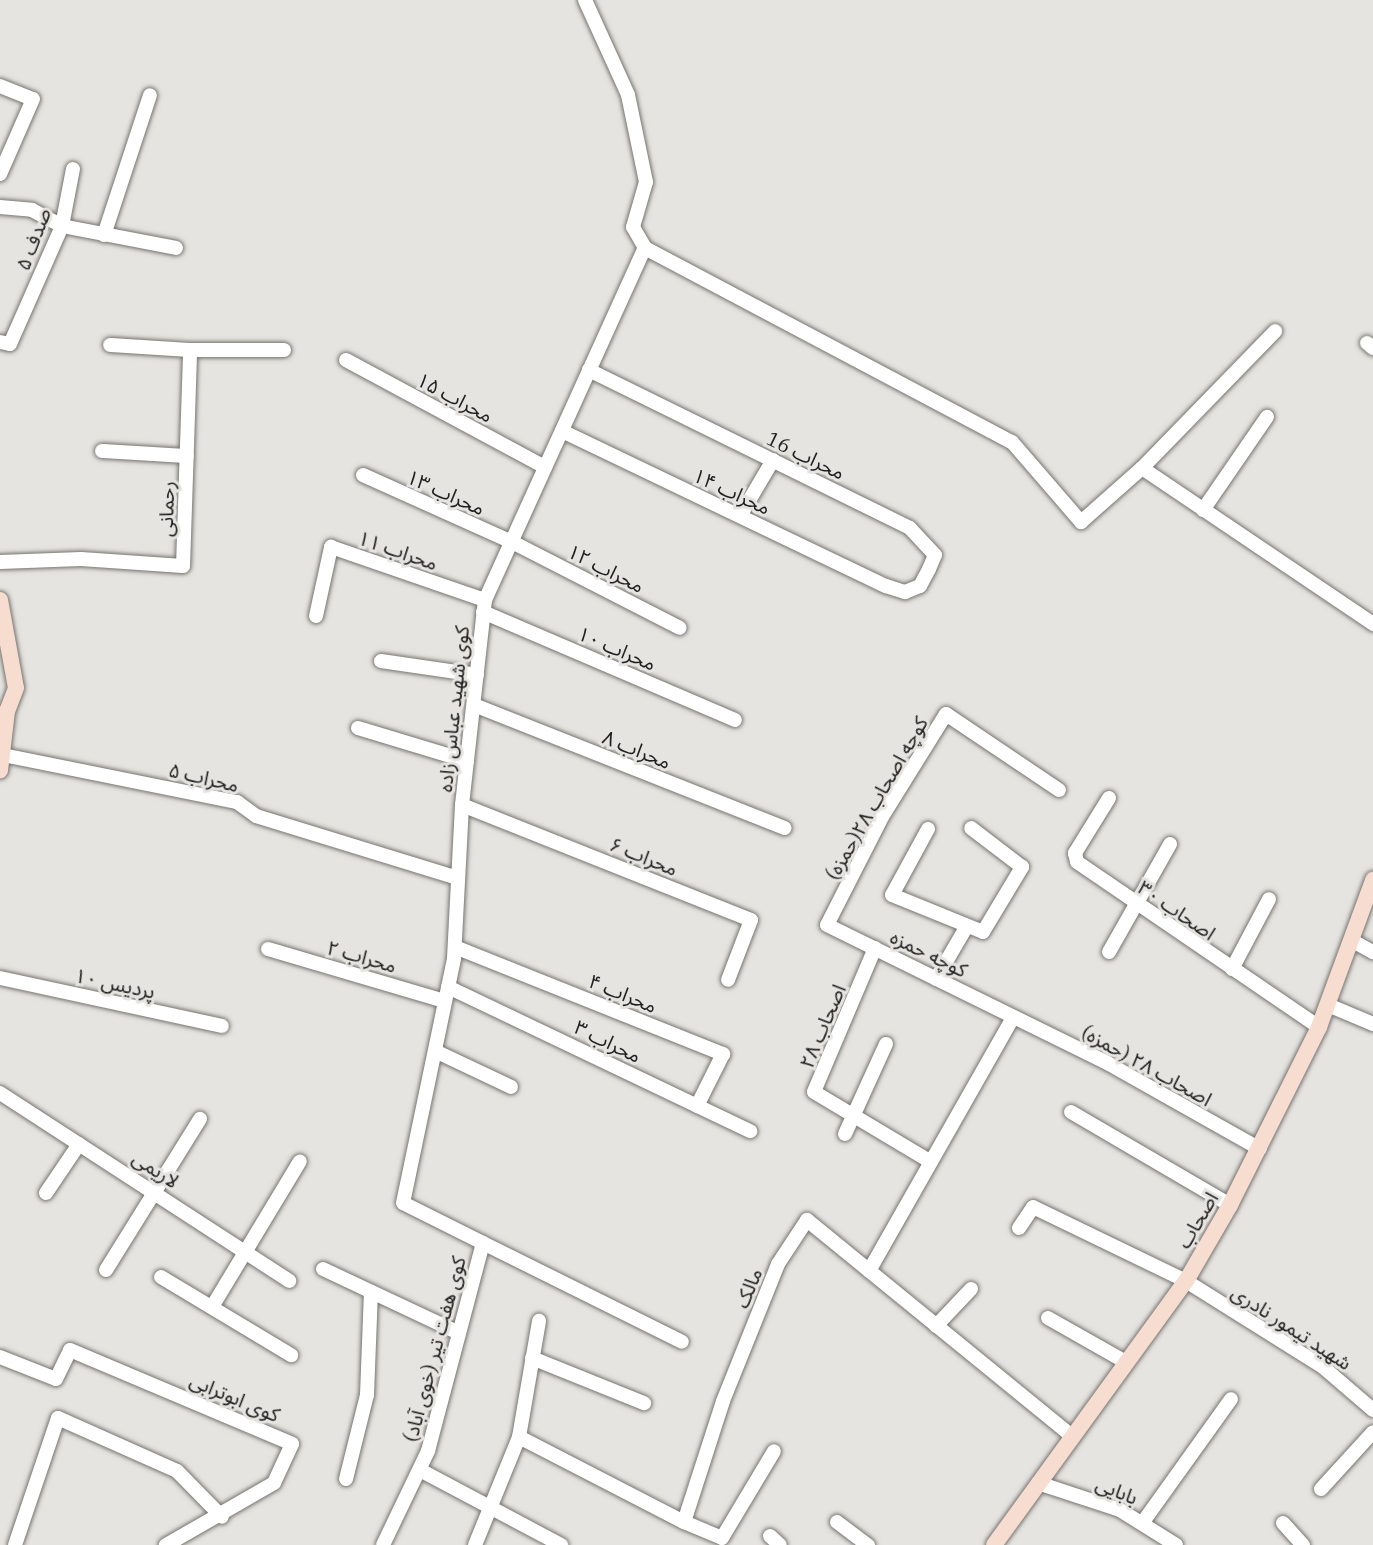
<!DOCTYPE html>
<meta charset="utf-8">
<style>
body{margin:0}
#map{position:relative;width:1373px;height:1545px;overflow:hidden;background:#e6e4e0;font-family:"IBM Plex Serif","Noto Sans Arabic",serif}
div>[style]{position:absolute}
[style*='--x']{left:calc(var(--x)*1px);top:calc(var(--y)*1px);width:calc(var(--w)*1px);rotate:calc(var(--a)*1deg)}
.roads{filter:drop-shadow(0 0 2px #767470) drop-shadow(0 0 2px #767470)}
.minor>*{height:14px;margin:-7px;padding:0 7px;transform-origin:7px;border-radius:7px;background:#fff}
.major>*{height:16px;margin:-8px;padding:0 8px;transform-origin:8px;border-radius:8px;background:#f7ddd0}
span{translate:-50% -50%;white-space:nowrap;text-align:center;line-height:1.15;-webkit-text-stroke:6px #e6e4e0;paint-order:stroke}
.street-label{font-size:20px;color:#201f1e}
</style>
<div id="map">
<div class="roads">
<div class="minor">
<div style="--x:585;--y:0;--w:104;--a:65.6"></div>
<div style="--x:628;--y:95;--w:89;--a:78.3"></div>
<div style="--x:646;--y:182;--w:47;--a:106.1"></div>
<div style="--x:633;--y:227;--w:24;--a:60"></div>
<div style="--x:645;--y:248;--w:415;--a:27.9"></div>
<div style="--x:1012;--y:442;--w:106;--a:49.2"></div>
<div style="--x:1081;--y:522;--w:81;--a:-41.5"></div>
<div style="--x:1142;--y:468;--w:191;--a:-45.8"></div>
<div style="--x:0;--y:86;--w:35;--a:22"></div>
<div style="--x:33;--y:99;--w:82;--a:113.7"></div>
<div style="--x:0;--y:207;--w:32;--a:5"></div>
<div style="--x:32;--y:210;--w:34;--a:28"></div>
<div style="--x:62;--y:226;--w:116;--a:10.9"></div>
<div style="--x:104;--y:235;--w:147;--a:-71.8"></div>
<div style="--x:0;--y:342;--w:10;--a:11"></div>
<div style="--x:10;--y:344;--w:129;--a:-66.2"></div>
<div style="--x:62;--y:226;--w:58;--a:-79.1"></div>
<div style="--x:1367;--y:343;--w:8;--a:40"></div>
<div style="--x:190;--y:350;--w:94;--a:0"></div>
<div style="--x:346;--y:360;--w:226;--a:28.3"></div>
<div style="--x:562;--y:431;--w:359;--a:25.6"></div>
<div style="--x:886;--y:586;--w:20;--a:18"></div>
<div style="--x:905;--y:592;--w:16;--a:-22"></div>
<div style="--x:920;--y:586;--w:19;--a:-62"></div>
<div style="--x:929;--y:569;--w:15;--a:-67"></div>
<div style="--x:935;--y:555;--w:37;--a:-133"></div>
<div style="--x:910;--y:528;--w:358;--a:-153.8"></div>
<div style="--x:102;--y:451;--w:85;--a:3.4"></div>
<div style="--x:1142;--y:468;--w:279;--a:34"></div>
<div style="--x:363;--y:475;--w:166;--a:24.2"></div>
<div style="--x:514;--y:543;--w:186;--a:27.1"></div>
<div style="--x:1203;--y:510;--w:113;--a:-55.5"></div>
<div style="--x:740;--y:516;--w:65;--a:-59.5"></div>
<div style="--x:0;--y:562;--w:81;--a:-2.1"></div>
<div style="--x:81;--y:559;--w:102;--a:3.9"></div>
<div style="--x:183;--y:566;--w:216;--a:-88.1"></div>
<div style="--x:190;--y:350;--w:80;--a:-176.4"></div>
<div style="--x:483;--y:612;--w:274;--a:23.2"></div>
<div style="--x:316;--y:616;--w:71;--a:-77.7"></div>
<div style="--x:331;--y:547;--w:163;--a:19"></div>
<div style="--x:381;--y:661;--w:97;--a:8.3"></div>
<div style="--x:474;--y:705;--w:334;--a:21.6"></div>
<div style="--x:358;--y:728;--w:114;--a:16.8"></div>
<div style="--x:3;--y:755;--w:239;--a:11.4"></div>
<div style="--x:237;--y:802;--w:24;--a:36"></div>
<div style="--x:256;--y:816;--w:211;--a:17.1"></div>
<div style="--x:1059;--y:790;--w:136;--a:-146.1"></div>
<div style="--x:946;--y:714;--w:121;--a:121.9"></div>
<div style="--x:882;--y:817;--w:121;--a:117"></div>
<div style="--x:827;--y:925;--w:314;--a:26.2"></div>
<div style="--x:1109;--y:1064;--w:173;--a:29.4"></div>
<div style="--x:1109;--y:798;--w:65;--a:121.7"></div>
<div style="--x:1075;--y:853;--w:9;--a:77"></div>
<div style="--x:1077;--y:862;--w:293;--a:34.3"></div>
<div style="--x:462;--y:805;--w:311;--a:21.7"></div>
<div style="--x:751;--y:920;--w:64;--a:111"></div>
<div style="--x:928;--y:829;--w:75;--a:118.6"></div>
<div style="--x:892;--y:895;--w:98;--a:22.1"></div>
<div style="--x:983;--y:932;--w:76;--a:-59"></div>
<div style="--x:1022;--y:867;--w:64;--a:-142.6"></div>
<div style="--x:1351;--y:940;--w:25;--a:29"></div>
<div style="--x:455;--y:947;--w:289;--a:21.8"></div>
<div style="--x:723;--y:1054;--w:58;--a:116.6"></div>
<div style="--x:875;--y:948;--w:156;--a:113"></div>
<div style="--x:814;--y:1092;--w:136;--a:30.9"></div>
<div style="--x:268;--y:949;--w:184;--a:16.4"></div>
<div style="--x:1109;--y:952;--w:124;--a:-60.5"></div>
<div style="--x:1232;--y:969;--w:79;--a:-62.1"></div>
<div style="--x:0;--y:978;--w:227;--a:12.2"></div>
<div style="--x:936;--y:979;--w:61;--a:-59.7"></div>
<div style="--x:448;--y:987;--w:335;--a:25.5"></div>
<div style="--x:1328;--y:1005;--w:49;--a:22.9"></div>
<div style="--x:435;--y:1051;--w:84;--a:25.3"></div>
<div style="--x:0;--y:1093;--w:345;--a:33"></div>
<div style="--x:1071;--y:1112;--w:184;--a:30.3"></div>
<div style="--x:845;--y:1134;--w:99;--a:-65.5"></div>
<div style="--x:46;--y:1193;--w:59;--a:-56"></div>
<div style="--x:1019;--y:1228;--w:25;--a:-56"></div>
<div style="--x:1033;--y:1207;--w:170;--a:25.8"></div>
<div style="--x:1186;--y:1281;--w:162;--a:32.1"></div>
<div style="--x:1323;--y:1367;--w:66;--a:40.7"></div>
<div style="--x:483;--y:1243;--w:222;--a:26.4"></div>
<div style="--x:323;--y:1269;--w:150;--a:25.2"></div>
<div style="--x:106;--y:1270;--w:178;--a:-58.1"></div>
<div style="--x:869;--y:1271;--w:292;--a:-60.4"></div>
<div style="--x:161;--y:1277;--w:152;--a:31"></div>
<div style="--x:212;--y:1307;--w:170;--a:-58.9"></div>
<div style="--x:1048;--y:1318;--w:87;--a:29.5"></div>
<div style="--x:936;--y:1326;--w:51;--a:-46.6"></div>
<div style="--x:0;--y:1357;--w:60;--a:21.4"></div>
<div style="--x:56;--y:1379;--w:32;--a:-64"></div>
<div style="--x:70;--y:1350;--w:241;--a:22.9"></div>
<div style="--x:292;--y:1444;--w:43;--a:114.8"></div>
<div style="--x:274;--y:1483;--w:125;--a:150.1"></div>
<div style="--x:532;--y:1358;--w:121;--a:21.9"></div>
<div style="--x:519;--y:1437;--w:186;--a:27.3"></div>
<div style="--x:684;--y:1522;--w:127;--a:-72.1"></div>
<div style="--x:723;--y:1401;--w:148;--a:-68.1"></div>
<div style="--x:778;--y:1264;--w:53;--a:-56.6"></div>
<div style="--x:807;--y:1220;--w:340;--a:39.2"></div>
<div style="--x:420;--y:1470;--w:160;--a:28"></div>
<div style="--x:346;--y:1479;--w:87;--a:-76"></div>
<div style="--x:367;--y:1395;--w:103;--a:-87.8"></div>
<div style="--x:1038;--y:1483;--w:86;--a:18.2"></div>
<div style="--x:1120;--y:1510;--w:66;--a:32"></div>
<div style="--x:1321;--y:1489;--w:77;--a:-47.6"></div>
<div style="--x:684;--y:1522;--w:41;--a:22.8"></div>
<div style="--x:722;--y:1538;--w:101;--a:-59.1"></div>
<div style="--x:837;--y:1522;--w:39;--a:37"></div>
<div style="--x:1143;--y:1522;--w:151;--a:-54.4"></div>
<div style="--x:1283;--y:1523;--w:30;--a:48"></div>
<div style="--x:770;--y:1536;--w:13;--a:42"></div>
<div style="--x:15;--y:1545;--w:134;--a:-71.3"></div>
<div style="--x:58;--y:1418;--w:130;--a:24"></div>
<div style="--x:177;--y:1471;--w:64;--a:45.6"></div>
<div style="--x:383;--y:1545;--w:104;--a:-64.4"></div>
<div style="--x:428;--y:1451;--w:215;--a:-75.2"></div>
<div style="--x:483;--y:1243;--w:89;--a:-153.4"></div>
<div style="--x:403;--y:1203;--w:250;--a:-78.2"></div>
<div style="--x:454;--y:958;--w:153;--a:-87"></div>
<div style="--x:462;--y:805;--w:206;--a:-83.6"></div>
<div style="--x:485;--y:600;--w:387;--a:-65.6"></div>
<div style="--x:475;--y:1545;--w:117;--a:-67.8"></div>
<div style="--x:519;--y:1437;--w:118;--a:-80.2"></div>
</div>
<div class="major">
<div style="--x:0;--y:600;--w:89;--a:79.7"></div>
<div style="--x:16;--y:688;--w:25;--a:111"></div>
<div style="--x:7;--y:711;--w:60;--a:96.7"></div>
<div style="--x:994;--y:1545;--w:326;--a:-54"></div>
<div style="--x:1186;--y:1281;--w:88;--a:-59.9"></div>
<div style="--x:1230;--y:1205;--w:199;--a:-63.4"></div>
<div style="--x:1319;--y:1027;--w:157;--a:-69.8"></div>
</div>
</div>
<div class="street-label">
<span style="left:33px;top:239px;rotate:-69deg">صدف ۵</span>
<span style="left:455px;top:397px;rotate:28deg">محراب ۱۵</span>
<span style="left:806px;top:455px;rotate:26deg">محراب 16</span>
<span style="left:732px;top:491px;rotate:25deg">محراب ۱۴</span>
<span style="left:446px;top:492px;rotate:24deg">محراب ۱۳</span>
<span style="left:166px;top:509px;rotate:-88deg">رحمانی</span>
<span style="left:398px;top:550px;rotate:19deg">محراب ۱۱</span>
<span style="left:606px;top:568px;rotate:27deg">محراب ۱۲</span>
<span style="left:617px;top:648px;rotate:23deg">محراب ۱۰</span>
<span style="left:453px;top:709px;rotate:-84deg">کوی شهید عباس زاده</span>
<span style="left:637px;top:749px;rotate:22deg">محراب ۸</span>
<span style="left:204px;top:777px;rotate:13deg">محراب ۵</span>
<span style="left:876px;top:798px;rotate:-60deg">کوچه اصحاب ۲۸(حمزه)</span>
<span style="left:644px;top:856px;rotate:22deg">محراب ۶</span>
<span style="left:1177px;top:910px;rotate:34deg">اصحاب ۳۰</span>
<span style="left:929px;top:953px;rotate:26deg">کوچه حمزه</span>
<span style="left:362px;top:956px;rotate:16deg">محراب ۲</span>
<span style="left:115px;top:983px;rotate:12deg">پردیس ۱۰</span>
<span style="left:623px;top:993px;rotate:22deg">محراب ۴</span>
<span style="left:822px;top:1026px;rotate:-67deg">اصحاب ۲۸</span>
<span style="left:608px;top:1041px;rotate:26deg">محراب ۳</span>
<span style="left:1147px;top:1065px;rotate:29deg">اصحاب ۲۸ (حمزه)</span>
<span style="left:156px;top:1169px;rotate:33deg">لاریمی</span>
<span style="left:1197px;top:1220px;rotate:-60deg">اصحاب</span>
<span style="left:748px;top:1288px;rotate:-68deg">مالک</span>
<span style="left:1292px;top:1327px;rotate:33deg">شهید تیمور نادری</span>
<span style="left:434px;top:1349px;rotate:-75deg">کوی هفت تیر (خوی آباد)</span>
<span style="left:235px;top:1397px;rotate:23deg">کوی ابوترابی</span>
<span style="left:1117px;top:1490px;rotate:22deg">بابایی</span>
</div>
</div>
